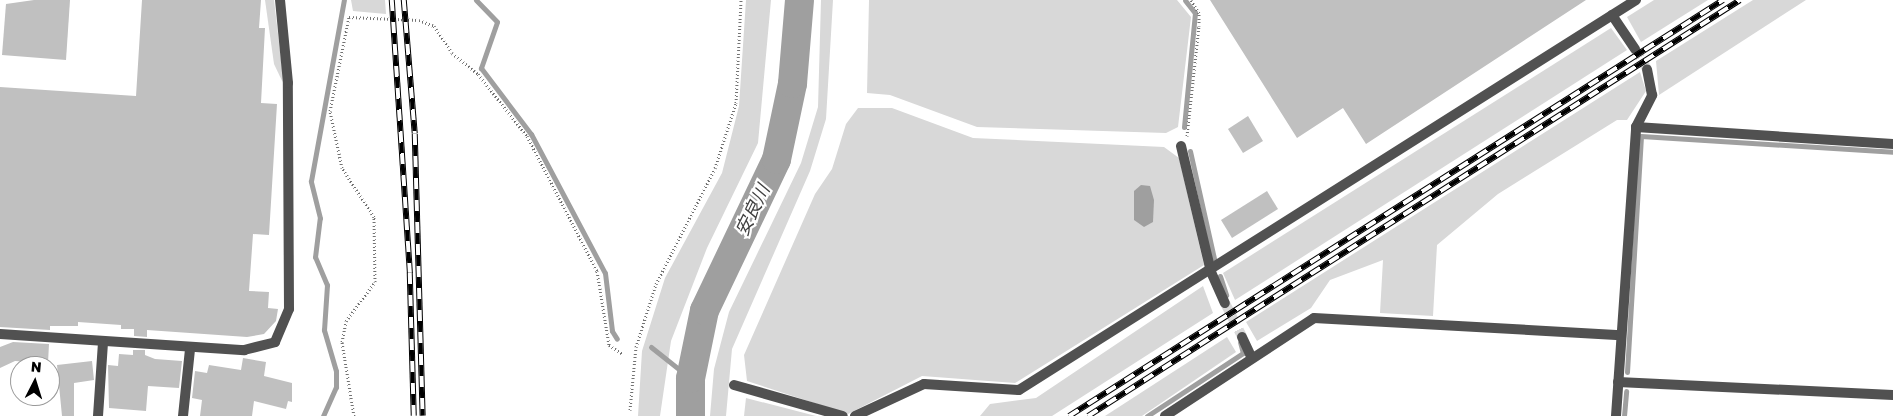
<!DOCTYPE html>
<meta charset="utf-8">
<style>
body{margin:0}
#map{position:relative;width:1893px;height:416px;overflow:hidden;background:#fff;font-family:"Golos Text","Noto Sans JP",sans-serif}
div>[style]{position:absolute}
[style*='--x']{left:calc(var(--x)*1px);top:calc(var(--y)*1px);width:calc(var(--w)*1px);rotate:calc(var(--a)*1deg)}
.green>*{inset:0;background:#d8d8d8}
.water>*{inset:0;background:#9f9f9f}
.stream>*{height:5px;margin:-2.5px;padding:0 2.5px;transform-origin:2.5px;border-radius:2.5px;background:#9f9f9f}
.river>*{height:29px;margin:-14.5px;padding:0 14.5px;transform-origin:14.5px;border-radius:14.5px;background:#9f9f9f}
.building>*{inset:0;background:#c0c0c0}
.street-tunnel>*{height:10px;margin-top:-5px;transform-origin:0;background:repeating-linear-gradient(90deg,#d9d9d9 0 10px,transparent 0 15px)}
.path>*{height:3px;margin-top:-1.5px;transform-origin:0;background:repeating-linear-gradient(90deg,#737373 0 1px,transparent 0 3.5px)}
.street>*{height:10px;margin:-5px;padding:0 5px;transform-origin:5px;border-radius:5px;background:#515151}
.rail>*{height:5.5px;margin-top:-2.75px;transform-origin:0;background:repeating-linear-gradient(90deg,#fff 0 11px,#000 0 22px);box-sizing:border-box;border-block:1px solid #000}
span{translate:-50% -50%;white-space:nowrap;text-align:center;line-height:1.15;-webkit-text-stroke:4.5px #fff;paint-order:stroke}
.water-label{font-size:18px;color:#404040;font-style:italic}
.north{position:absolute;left:10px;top:356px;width:50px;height:50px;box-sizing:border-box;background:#fff;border:1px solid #999;border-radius:50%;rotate:5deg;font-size:14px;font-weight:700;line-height:20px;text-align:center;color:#000}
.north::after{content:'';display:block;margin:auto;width:18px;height:22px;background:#000;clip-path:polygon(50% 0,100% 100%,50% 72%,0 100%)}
</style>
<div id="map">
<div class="green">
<div style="clip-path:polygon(265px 0,274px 0,284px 85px,274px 64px)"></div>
<div style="clip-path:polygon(351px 0,385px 0,386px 14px,353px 11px)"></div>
<div style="clip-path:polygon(746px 0,771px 0,758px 143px,707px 248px,671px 341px,660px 416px,638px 416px,642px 351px,665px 278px,722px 173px,739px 106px)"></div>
<div style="clip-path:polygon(821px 0,833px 0,826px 119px,810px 171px,732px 349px,726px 416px,710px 416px,714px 369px,729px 312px,801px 163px,818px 107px)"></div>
<div style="clip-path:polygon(869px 0,1177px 0,1191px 17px,1178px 127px,1166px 133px,977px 127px,890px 95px,867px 93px)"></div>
<div style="clip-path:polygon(1654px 0,1708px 0,1641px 42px,1627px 17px)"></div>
<div style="clip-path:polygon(1753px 0,1806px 0,1659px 95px,1656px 61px)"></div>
<div style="clip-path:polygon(1611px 28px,1627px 50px,1235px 300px,1223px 273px)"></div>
<div style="clip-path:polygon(1640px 72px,1646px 91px,1627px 120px,1617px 120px,1498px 194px,1437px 245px,1433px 316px,1380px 313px,1383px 260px,1330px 280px,1311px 308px,1257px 341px,1246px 322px)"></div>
<div style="clip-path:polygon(858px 108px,892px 108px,973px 138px,1164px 147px,1179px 158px,1204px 265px,1015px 383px,922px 376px,848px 414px,747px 381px,744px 355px,815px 194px,832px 169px,846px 124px)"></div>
<div style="clip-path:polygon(1203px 286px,1213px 313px,1052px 416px,980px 416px,990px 404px,1036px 398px)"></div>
<div style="clip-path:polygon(1227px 337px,1236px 352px,1142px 416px,1105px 416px)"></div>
<div style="clip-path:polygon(746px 398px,816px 416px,744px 416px)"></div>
</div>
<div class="water">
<div style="clip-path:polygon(1141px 185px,1150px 186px,1154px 200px,1153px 222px,1144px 227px,1134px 220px,1134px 191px)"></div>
</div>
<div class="stream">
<div style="--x:476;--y:0;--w:30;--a:46"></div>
<div style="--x:497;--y:22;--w:49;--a:109.2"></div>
<div style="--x:481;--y:68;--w:83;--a:52.9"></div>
<div style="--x:531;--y:134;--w:157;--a:62"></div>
<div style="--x:605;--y:273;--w:58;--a:83.1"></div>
<div style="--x:612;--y:331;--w:9;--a:58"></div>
<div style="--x:1184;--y:127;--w:115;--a:-84.5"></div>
<div style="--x:1195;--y:13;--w:16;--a:-128"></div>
<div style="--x:1190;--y:151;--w:110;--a:77.4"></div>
<div style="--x:1220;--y:276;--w:20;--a:72"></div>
<div style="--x:651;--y:347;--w:50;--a:38.5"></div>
<div style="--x:1627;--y:372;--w:236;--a:-86.6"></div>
<div style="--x:1641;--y:136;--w:253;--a:3.6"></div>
<div style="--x:323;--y:416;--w:32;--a:-66"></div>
<div style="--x:336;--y:387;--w:16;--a:-90"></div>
<div style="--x:336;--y:371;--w:43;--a:-106.3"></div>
<div style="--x:324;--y:330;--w:45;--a:-86.2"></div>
<div style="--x:327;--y:285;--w:30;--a:-113"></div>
<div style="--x:315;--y:257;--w:39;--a:-83"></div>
<div style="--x:320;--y:218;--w:38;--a:-104"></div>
<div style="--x:311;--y:181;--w:184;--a:-79.7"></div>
<div style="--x:1147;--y:416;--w:115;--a:-33.3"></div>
<div style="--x:1243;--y:353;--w:11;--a:-105"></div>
<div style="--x:1624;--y:416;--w:25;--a:-85"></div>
</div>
<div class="river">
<div style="--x:690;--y:416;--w:38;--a:-90"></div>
<div style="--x:690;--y:378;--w:69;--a:-78.4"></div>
<div style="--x:704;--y:310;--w:167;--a:-64.5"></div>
<div style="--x:776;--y:159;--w:78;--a:-78.1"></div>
<div style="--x:792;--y:83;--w:83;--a:-85.2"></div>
</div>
<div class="building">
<div style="clip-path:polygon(34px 0,70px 0,66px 60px,2px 55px,6px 4px)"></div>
<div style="clip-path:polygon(142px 0,261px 0,259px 28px,265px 28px,261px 103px,277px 104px,269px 235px,253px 234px,249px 291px,269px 292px,268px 308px,278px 309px,276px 321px,264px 334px,247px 337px,147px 330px,147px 337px,134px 336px,134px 329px,121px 329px,121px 325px,78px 322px,78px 326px,50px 326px,50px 330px,0 327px,0 87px,136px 96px)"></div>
<div style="clip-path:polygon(1210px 0,1586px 0,1366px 144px,1343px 108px,1297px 138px)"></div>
<div style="clip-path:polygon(1248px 116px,1263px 141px,1243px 153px,1228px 129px)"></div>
<div style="clip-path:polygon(1267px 191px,1278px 209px,1232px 238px,1221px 220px)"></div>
<div style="clip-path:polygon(13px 342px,49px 344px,48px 363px,15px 361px,0 368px,0 347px)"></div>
<div style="clip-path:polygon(133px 350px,145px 350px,145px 355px,155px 359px,182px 361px,179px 388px,148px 386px,146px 411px,109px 408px,108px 365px,118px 366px,119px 354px,133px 355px)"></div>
<div style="clip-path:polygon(243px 358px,266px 362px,264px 376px,292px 383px,292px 402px,288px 401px,286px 409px,254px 401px,252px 416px,200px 416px,202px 400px,192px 398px,195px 371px,207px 373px,209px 365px,241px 370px)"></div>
<div style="clip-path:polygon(92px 361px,94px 380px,74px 383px,74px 416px,62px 416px,57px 365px)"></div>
</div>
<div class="street-tunnel">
<div style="--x:1635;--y:49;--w:23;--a:59"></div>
<div style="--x:1225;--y:303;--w:38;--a:63"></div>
</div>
<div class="path">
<div style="--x:1187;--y:136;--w:111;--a:-83.8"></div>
<div style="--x:1199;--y:26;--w:13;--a:-90"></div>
<div style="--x:1199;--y:13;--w:15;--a:-122"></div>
<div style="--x:630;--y:410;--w:63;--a:-84.6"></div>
<div style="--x:636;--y:347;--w:66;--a:-72.4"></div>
<div style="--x:656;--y:284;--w:130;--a:-63"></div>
<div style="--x:715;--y:168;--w:68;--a:-72.1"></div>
<div style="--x:736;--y:103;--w:103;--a:-87.2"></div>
<div style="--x:354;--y:416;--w:75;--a:-99.2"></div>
<div style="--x:342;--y:342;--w:21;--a:-79"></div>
<div style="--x:346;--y:321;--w:49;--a:-53.4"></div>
<div style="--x:375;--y:282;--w:65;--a:-90.9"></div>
<div style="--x:374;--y:217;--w:59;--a:-123.1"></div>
<div style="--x:342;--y:168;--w:58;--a:-101.9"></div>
<div style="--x:330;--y:111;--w:96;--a:-78.6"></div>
<div style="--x:349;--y:17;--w:70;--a:2.5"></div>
<div style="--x:419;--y:20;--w:16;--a:22"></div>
<div style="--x:434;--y:26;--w:32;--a:56"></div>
<div style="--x:452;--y:53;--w:33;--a:39"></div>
<div style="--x:478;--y:74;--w:79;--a:51.7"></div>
<div style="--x:527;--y:136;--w:152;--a:62.6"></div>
<div style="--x:597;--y:271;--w:75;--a:80.8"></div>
<div style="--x:609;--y:345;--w:17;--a:33"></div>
</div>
<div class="street">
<div style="--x:1612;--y:15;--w:41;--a:55.9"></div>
<div style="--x:1636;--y:127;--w:258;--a:3.8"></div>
<div style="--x:1181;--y:146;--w:130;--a:76.6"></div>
<div style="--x:1211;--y:272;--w:34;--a:66"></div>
<div style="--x:0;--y:334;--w:245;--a:3.8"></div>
<div style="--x:244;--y:350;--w:32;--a:-14"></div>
<div style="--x:275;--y:342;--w:36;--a:-67"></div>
<div style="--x:289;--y:309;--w:226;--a:-90.3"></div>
<div style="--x:288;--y:83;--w:83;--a:-95.5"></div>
<div style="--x:1242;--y:337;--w:23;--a:65"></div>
<div style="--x:1618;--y:382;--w:275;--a:2.7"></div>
<div style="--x:734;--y:385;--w:113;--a:15.9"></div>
<div style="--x:98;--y:416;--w:74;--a:-86.1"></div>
<div style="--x:183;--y:416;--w:67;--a:-84"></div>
<div style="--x:855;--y:416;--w:76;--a:-24.9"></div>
<div style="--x:924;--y:384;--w:95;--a:3.6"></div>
<div style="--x:1019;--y:390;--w:730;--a:-32.3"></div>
<div style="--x:1165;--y:416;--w:178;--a:-33.3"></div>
<div style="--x:1314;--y:318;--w:307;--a:3.2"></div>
<div style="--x:1616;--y:416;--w:290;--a:-86"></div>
<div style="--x:1636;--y:127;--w:36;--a:-63"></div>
<div style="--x:1652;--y:95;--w:26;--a:-101"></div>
</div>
<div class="rail">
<div style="--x:392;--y:0;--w:274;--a:86.2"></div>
<div style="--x:410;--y:273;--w:143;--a:88.4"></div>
<div style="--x:404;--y:0;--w:134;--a:85.3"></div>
<div style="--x:415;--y:134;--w:282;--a:88.4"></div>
<div style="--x:1069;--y:416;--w:775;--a:-32.46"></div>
<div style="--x:1088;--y:416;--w:773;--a:-32.54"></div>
</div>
<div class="water-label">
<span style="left:752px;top:210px;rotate:-64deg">安良川</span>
</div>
<div class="north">N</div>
</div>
